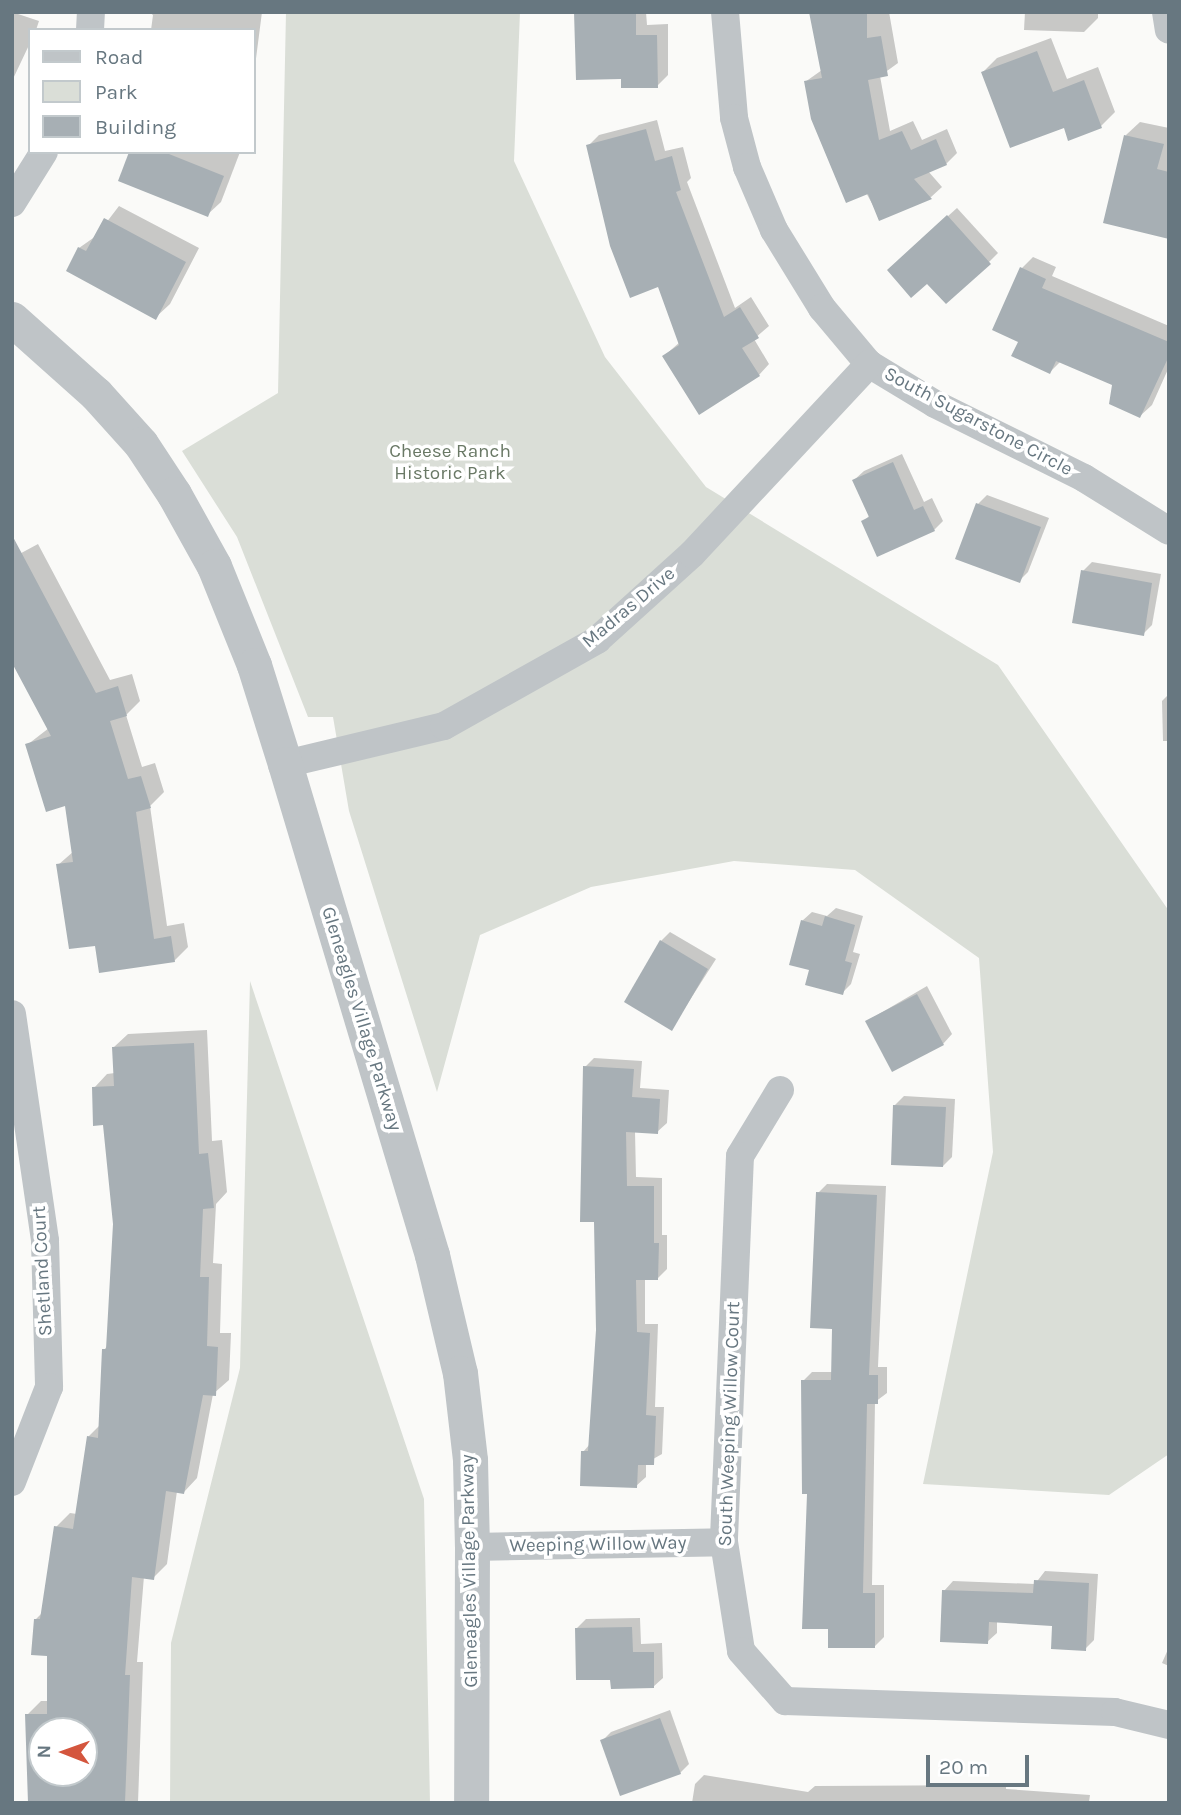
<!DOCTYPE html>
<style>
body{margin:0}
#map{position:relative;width:1181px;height:1815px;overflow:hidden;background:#fafaf8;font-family:Karla,sans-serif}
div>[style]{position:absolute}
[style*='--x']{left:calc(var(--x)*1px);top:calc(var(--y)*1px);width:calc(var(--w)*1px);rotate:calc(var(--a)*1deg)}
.green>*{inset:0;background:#daded7}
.shadow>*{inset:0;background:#0003}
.building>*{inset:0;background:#a7afb4}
.minor>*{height:28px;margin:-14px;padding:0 14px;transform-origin:14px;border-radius:14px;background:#bfc4c7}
.tertiary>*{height:35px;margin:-17.5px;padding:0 17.5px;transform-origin:17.5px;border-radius:17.5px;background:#bfc4c7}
span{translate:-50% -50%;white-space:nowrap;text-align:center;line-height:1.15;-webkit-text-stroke:7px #fff;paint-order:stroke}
.street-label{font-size:19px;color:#677780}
.park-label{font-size:19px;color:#6a7966}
.frame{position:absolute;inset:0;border:14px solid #677780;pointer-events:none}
.legend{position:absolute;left:28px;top:28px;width:228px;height:126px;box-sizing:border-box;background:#fff;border:2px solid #c2c9cc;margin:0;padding:9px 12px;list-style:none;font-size:21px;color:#677780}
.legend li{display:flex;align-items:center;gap:14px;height:35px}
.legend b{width:35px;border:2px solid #c2c9cc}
.north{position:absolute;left:28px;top:1717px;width:70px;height:70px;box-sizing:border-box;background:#fff;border:2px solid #c2c9cc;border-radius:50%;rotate:271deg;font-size:19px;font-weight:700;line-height:28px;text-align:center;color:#677780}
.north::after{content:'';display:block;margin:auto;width:24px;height:32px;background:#d4563e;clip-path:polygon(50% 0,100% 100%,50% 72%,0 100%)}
.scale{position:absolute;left:926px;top:1755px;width:103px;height:32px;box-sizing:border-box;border:4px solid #677780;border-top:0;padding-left:9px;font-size:21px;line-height:24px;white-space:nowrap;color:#677780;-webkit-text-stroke:5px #fff;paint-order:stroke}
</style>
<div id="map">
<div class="green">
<div style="clip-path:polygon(286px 12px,520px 12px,514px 161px,605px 357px,706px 487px,998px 665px,1169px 911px,1169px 1454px,1109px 1495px,923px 1484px,993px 1152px,979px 958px,855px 870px,734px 861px,591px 887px,480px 935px,437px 1092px,349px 811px,333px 717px,308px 717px,237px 537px,182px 451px,278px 393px)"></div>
<div style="clip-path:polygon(250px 981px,424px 1499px,430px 1803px,170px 1803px,171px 1643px,240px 1368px)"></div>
</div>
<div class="shadow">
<div style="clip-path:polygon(12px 12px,39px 21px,36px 30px,30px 30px,30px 43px,12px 81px)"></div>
<div style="clip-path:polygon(149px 12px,262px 12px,254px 74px,254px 30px,151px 30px,153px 15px)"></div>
<div style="clip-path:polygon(576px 12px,646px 12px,647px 25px,668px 24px,668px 75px,657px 86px,622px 77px)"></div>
<div style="clip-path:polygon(811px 12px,889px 12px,898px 63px,880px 76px,890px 131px,913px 121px,922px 140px,947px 129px,957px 153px,946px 164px,928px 171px,942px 187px,931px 197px,880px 218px,805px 82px,822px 70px)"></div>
<div style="clip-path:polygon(1025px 12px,1098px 12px,1098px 18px,1084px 32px,1024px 30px)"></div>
<div style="clip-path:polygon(1051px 38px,1067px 79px,1098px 67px,1115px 112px,1101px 126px,1069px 138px,1065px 126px,983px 72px,997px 58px)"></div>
<div style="clip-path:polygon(657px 120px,665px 151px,683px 147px,691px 178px,687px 182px,735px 308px,751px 297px,769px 326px,754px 339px,769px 364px,759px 375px,664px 356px,680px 342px,659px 285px,588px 146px,599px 135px)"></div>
<div style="clip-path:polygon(1140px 122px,1169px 128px,1169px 237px,1126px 135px)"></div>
<div style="clip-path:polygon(131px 152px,240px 152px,221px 202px,207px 215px)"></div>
<div style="clip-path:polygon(119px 206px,199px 248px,170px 304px,156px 317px,79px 248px,96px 236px)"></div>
<div style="clip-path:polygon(957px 208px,998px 253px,989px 262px,927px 281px,898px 261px)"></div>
<div style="clip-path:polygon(1033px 257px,1056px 267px,1052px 276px,1169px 326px,1169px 367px,1152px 405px,1140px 416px,1114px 384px,1061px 361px,1050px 372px,1022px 268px)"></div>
<div style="clip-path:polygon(902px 454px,924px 502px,932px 498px,943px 521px,934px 530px,863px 522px,870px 515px,854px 480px,864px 471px)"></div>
<div style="clip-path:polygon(987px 495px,1049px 518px,1028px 572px,1019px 581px,978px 504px)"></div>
<div style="clip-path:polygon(38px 544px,110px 680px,132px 674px,140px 701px,126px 715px,142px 767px,155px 763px,164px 792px,150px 806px,167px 926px,184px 923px,188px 947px,174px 961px,96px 944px,58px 865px,74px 851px,67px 804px,27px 745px,49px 728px,16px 666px,12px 668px,12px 558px)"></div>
<div style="clip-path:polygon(1092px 562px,1161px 574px,1152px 625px,1143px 634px,1083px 571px)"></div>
<div style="clip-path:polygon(1169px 694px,1169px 741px,1163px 741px,1162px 701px)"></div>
<div style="clip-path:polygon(836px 908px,863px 916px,853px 952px,860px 954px,851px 984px,842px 993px,811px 969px,802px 921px,812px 912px,827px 916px)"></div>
<div style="clip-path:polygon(670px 932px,716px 959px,672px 1028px,661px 941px)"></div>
<div style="clip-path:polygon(927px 986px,952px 1034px,943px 1044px,867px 1021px)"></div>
<div style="clip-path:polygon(evenodd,207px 1030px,212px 1141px,222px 1140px,227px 1192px,216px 1204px,213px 1263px,222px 1264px,220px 1333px,231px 1333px,229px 1380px,213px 1394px,197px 1478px,184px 1492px,177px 1491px,167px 1564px,153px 1578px,144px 1576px,137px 1662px,143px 1662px,138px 1803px,29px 1803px,27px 1715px,41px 1701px,49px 1701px,49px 1655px,36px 1619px,43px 1612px,56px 1527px,70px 1513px,77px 1514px,88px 1437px,100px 1425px,104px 1350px,108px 1345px,115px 1223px,105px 1123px,94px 1088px,107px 1074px,115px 1073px,114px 1047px,128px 1034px,207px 1030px,42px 1731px,84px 1731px,84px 1773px,42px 1773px,42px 1731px)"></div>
<div style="clip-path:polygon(594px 1058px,642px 1061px,640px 1088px,669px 1090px,667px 1123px,657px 1132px,635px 1131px,636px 1177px,662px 1178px,662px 1235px,667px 1235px,667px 1269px,658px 1278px,645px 1278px,645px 1324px,658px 1324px,655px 1407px,664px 1407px,662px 1454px,646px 1463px,646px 1477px,636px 1486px,583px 1452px,590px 1444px,597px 1330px,596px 1220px,585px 1067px)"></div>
<div style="clip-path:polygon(904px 1096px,955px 1099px,952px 1157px,943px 1166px,894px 1106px)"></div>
<div style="clip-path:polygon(827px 1184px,886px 1186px,878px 1367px,887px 1367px,887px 1393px,875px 1402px,872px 1585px,884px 1585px,884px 1637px,875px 1646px,830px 1628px,809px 1492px,803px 1381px,812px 1372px,833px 1372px,834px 1327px,818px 1193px)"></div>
<div style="clip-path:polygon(1045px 1571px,1098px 1574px,1094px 1640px,1085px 1649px,1053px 1624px,997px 1621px,997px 1633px,987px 1642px,944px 1591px,953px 1581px,1035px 1584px)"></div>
<div style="clip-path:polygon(640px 1618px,641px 1644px,662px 1643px,663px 1678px,653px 1687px,577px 1628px,586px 1619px)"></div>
<div style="clip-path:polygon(1169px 1647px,1169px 1666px,1162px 1663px)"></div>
<div style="clip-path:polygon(670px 1710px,689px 1764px,680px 1773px,602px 1741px,611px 1732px)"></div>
<div style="clip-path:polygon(704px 1775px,808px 1792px,815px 1786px,1006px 1785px,1006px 1789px,1090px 1795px,1089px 1802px,1101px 1803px,692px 1803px,695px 1784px)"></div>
</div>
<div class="building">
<div style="clip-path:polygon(574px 12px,636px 12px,636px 35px,657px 35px,658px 88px,621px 88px,621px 79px,576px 80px)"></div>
<div style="clip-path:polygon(809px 12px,867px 12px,867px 38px,881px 36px,888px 76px,868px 80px,879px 140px,902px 131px,911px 150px,936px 139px,947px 165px,914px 179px,932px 199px,879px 221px,868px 194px,846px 203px,811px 119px,804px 81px,822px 78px)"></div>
<div style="clip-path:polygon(1037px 51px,1053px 92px,1084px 80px,1102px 128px,1068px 141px,1064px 128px,1010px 148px,981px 72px)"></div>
<div style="clip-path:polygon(646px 129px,655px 161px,672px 156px,681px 190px,676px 192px,724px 317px,740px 307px,759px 338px,742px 348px,760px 376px,699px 415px,662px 356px,679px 345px,658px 287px,630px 298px,610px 246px,586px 145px)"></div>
<div style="clip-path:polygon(1124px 135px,1164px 144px,1157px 169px,1169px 172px,1169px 239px,1103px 223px)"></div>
<div style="clip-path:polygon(129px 152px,164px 152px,224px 176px,208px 217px,118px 181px)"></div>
<div style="clip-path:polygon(947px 215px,991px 264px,946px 304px,927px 284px,911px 298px,887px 270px)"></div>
<div style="clip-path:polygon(104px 218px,186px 262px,156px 320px,66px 271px,78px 247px,86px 251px)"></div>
<div style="clip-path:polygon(1020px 267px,1046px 279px,1042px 288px,1169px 342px,1169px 356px,1140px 418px,1109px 404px,1112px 385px,1056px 361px,1050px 374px,1011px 356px,1018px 342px,992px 330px)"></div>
<div style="clip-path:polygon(893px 462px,914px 510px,923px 506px,935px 531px,877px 557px,861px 521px,869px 517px,852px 480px)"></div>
<div style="clip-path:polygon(976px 503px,1041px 527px,1020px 583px,955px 559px)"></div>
<div style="clip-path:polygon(12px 535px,96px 693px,118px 686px,127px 716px,110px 721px,128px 779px,141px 776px,151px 808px,136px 812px,154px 939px,171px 936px,175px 962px,99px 973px,95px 946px,69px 949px,56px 864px,73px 862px,65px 806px,46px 812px,25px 744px,51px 736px,12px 663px)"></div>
<div style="clip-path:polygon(1081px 570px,1152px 583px,1144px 636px,1072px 623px)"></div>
<div style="clip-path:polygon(825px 916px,855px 925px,845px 961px,852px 963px,843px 995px,805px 985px,809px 970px,789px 965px,801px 920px,822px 926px)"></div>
<div style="clip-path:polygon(660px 940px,708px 969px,672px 1031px,624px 1002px)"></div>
<div style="clip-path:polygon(917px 994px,944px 1045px,892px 1072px,865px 1021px)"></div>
<div style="clip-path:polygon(evenodd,194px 1043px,199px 1154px,208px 1153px,214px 1208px,203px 1209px,200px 1277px,209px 1277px,207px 1346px,218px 1347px,216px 1396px,203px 1395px,184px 1494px,166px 1491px,154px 1580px,132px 1577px,125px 1675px,130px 1675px,125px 1803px,28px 1803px,25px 1714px,47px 1714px,47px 1656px,31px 1655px,34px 1619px,40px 1619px,54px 1526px,73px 1529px,87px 1436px,98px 1438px,102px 1349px,106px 1349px,113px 1224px,103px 1125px,93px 1126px,92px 1087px,114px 1086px,112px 1047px,194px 1043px,42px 1731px,84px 1731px,84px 1773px,42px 1773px,42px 1731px)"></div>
<div style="clip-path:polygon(583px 1066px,634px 1069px,632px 1097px,660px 1099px,658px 1134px,626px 1132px,627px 1186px,654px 1186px,654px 1243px,659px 1243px,658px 1280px,636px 1280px,637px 1332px,650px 1333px,646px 1415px,656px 1416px,654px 1465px,638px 1465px,637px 1488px,580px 1486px,581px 1451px,588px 1451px,596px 1330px,594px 1222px,580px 1222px)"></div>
<div style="clip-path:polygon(893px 1105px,946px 1107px,943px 1167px,891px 1165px)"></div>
<div style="clip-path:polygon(816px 1192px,877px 1195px,869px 1375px,878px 1375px,878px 1404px,867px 1404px,863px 1593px,875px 1593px,875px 1648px,828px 1648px,828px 1629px,802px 1629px,807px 1494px,802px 1494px,801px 1380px,831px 1380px,832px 1329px,810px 1328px)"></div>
<div style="clip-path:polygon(1034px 1580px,1089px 1583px,1086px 1651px,1051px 1649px,1052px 1626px,989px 1622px,988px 1644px,940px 1642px,942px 1590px,1033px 1593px)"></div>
<div style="clip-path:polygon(632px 1627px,633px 1652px,654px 1652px,654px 1688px,611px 1689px,610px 1680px,576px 1680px,575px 1628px)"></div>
<div style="clip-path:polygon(660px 1718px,681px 1774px,620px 1796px,600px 1740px)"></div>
</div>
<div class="minor">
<div style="--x:725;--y:12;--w:106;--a:85.1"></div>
<div style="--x:734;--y:118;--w:51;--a:75.1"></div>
<div style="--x:747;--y:167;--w:69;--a:66.8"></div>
<div style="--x:774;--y:230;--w:92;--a:58.4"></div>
<div style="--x:822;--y:308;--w:73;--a:50"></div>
<div style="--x:869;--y:364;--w:77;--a:31.2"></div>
<div style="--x:935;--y:404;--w:166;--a:26.4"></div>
<div style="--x:1084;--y:478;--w:100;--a:31.9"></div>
<div style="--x:1166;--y:12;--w:18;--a:81"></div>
<div style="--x:90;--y:30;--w:18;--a:-87"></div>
<div style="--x:12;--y:203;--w:60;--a:-57.9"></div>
<div style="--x:285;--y:764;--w:163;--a:-13.4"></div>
<div style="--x:444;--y:726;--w:176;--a:-29.3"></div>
<div style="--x:597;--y:640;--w:128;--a:-42.2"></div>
<div style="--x:692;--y:554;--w:260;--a:-47"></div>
<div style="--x:12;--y:1014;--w:229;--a:81.7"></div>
<div style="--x:45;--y:1241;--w:146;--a:88.4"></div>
<div style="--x:49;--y:1387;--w:102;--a:111.3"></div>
<div style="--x:780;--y:1090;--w:77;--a:121.2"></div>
<div style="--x:740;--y:1156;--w:386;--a:92.4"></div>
<div style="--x:724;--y:1542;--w:110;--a:81.1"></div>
<div style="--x:741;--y:1651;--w:67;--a:48.7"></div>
<div style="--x:785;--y:1701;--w:330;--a:1.9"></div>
<div style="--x:1115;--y:1712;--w:56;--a:13.5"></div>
<div style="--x:472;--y:1547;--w:252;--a:-1.1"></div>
</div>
<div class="tertiary">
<div style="--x:12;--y:319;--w:113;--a:41.8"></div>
<div style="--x:96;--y:394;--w:67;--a:48"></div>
<div style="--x:141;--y:444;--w:60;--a:56.6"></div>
<div style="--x:174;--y:494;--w:82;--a:60.9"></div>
<div style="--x:214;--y:566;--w:107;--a:68"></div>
<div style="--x:254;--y:665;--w:104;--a:72.6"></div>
<div style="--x:285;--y:764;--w:513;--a:73.33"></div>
<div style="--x:432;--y:1255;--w:121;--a:76.7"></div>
<div style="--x:460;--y:1373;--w:88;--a:83.4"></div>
<div style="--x:470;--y:1460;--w:87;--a:88.7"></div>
<div style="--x:472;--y:1547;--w:256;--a:90.2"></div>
</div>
<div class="street-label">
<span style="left:978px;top:422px;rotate:28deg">South Sugarstone Circle</span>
<span style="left:629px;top:608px;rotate:-40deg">Madras Drive</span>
<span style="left:361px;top:1019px;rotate:73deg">Gleneagles Village Parkway</span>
<span style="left:43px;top:1271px;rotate:-93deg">Shetland Court</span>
<span style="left:730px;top:1424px;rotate:-88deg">South Weeping Willow Court</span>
<span style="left:598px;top:1545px;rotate:-1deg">Weeping Willow Way</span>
<span style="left:470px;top:1571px;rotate:-91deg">Gleneagles Village Parkway</span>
</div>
<div class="park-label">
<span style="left:450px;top:463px">Cheese Ranch<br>Historic Park</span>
</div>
<div class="frame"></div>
<ul class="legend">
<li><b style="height:9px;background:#bfc4c7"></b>Road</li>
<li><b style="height:19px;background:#daded7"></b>Park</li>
<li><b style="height:19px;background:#a7afb4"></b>Building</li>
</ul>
<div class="north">N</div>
<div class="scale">20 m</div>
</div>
